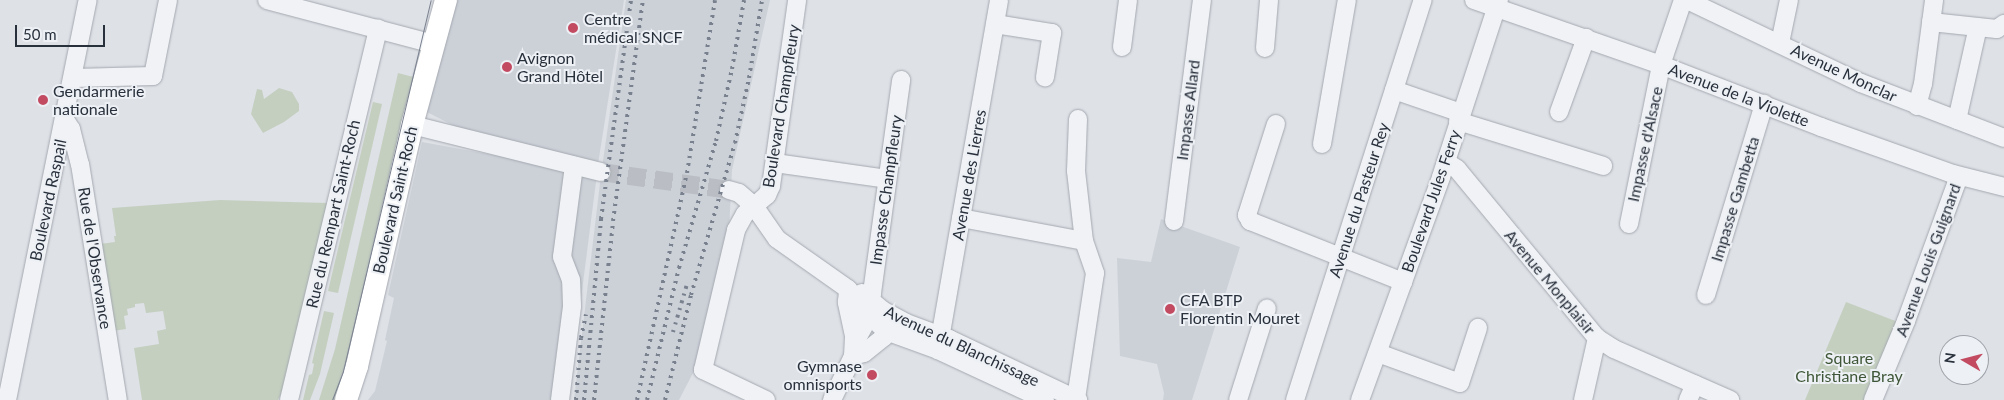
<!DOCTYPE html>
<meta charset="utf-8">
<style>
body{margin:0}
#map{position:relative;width:2004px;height:400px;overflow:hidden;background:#dee1e6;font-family:Lato,sans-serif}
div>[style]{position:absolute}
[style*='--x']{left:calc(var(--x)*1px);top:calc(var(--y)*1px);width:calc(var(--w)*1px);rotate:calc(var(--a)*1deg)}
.built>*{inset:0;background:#ccd1d8}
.green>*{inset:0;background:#c4cfc0}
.minor-tunnel>*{height:18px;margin-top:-9px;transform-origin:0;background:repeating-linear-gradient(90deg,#babec4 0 18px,transparent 0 27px)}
.roads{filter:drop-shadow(0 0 1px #a4a8b0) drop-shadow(0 0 1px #a4a8b0)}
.minor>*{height:18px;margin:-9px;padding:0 9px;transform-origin:9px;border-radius:9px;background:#f0f2f5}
.major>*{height:22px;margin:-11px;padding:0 11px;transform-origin:11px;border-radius:11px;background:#fff}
.tram>*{height:1px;margin:-0.5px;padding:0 0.5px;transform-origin:0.5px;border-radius:0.5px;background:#79818f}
.rail>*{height:4px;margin-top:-2px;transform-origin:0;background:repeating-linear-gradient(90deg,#79818f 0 2.5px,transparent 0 7.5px)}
.dots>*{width:14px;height:14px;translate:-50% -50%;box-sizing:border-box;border:2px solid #edf0f4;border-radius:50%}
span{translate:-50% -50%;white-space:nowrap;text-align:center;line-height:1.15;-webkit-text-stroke:4px #edf0f4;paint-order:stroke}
.poi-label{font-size:16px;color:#28303c}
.left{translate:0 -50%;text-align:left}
.right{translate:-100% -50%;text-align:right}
.street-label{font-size:16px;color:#28303c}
.park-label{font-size:16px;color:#3e5637}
.north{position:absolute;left:1939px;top:335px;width:50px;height:50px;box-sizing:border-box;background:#edf0f4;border:1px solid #9ea3aa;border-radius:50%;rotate:278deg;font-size:14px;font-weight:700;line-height:20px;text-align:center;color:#28303c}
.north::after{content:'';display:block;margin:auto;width:18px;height:22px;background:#c34b61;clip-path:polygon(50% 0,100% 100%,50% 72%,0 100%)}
.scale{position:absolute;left:15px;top:25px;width:90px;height:22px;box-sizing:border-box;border:2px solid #28303c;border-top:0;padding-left:6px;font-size:15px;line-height:18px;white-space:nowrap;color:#28303c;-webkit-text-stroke:4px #edf0f4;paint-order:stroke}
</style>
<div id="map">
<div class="built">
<div style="clip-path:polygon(457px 0,624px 0,598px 164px,460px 129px,427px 112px)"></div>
<div style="clip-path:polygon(626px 0,770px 0,732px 170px,726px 293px,710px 340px,679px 400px,574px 400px,601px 175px)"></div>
<div style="clip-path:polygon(422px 142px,597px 174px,568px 400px,368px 400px,375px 391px,387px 341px,385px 340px,394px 298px,388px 295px)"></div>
<div style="clip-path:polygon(1161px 219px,1240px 247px,1192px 400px,1163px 400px,1164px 393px,1157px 364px,1120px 356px,1117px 258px,1151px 262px)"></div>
</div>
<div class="green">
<div style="clip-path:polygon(398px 73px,417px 78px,339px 400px,319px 400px,335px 349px)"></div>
<div style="clip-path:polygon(279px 88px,292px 92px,299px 104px,299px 111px,284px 122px,263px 133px,251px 114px,257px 89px,262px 90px,264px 99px)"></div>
<div style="clip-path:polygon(373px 102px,382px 104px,338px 293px,328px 291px)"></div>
<div style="clip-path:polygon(220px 200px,327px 203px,284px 389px,278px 400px,142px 400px,134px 348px,159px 344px,157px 331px,166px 329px,163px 311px,146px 313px,144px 303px,135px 304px,135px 307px,127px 309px,128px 315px,124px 316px,126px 329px,113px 331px,100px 244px,115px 242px,114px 236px,116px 236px,112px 208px)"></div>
<div style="clip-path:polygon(1846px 302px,1898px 322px,1866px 400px,1805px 400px)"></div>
<div style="clip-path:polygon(324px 311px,334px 313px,320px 374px,310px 400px,303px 400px,309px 375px,312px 374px,314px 364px,312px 363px)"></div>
</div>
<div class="minor-tunnel">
<div style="--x:601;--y:172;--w:129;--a:8"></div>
</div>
<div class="roads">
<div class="minor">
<div style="--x:267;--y:0;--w:173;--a:14.8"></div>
<div style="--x:1474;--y:0;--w:198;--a:19.2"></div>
<div style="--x:1661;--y:65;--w:172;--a:21.2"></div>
<div style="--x:1821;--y:127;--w:140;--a:19.6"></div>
<div style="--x:1953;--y:174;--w:53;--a:14.3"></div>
<div style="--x:1687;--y:0;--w:193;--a:25.5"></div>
<div style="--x:1861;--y:83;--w:153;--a:21"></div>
<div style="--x:1931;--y:22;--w:66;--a:6.1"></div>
<div style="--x:1997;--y:29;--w:9;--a:-36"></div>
<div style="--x:995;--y:24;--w:58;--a:9"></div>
<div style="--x:1052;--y:33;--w:45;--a:99"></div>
<div style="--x:1780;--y:43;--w:44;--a:-78.2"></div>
<div style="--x:1122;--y:47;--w:47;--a:-82.7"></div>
<div style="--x:1265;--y:48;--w:48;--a:-85.2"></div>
<div style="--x:73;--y:78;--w:80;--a:-1.4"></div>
<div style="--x:153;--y:76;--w:77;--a:-78.8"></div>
<div style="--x:1394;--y:90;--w:71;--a:18.9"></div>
<div style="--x:1917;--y:106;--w:23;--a:-75"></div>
<div style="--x:1923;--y:84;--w:85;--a:-82.5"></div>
<div style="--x:1559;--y:112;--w:79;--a:-70"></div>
<div style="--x:64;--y:118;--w:13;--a:58"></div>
<div style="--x:71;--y:129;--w:36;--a:76"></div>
<div style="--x:80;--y:164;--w:239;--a:80.9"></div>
<div style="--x:1078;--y:119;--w:52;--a:92.2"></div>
<div style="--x:1076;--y:171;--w:70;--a:83.5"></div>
<div style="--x:1957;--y:120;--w:95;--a:-77.3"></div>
<div style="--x:1458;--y:121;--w:152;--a:17.2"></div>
<div style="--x:1276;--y:124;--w:96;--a:107.7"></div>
<div style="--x:1247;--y:215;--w:7;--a:63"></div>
<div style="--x:1250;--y:221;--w:165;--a:21.7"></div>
<div style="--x:412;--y:125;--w:195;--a:14"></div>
<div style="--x:1322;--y:144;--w:146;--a:-80.2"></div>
<div style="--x:1446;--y:162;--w:13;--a:32"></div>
<div style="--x:1457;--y:169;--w:219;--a:50.4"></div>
<div style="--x:1597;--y:338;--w:20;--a:33"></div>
<div style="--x:1614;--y:349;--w:127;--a:23.7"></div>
<div style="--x:775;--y:163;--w:113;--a:8.1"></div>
<div style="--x:729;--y:190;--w:10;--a:17"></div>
<div style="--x:739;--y:193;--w:20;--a:41"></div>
<div style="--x:754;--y:206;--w:40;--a:55.1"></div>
<div style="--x:777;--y:239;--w:87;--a:35.2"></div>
<div style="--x:848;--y:289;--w:38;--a:50"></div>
<div style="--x:872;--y:318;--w:19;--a:43"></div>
<div style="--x:886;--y:331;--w:55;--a:20.1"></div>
<div style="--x:938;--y:350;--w:118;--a:25"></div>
<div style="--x:961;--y:218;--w:125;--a:10.6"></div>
<div style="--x:1084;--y:241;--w:34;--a:71"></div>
<div style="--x:1095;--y:273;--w:127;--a:98.6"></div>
<div style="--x:1174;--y:221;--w:223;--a:-82.8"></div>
<div style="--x:1629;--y:224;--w:162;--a:-78.6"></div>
<div style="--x:1661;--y:65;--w:69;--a:-71.3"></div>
<div style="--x:862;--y:293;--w:26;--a:40"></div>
<div style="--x:882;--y:310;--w:27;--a:28"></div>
<div style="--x:906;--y:323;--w:46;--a:20.4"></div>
<div style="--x:949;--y:339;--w:143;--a:25.3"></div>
<div style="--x:1706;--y:295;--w:200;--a:-73.1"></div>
<div style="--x:854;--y:344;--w:25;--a:-61"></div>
<div style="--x:866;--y:322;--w:30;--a:-78"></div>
<div style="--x:872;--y:293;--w:215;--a:-82.2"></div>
<div style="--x:938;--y:350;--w:355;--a:-80.1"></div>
<div style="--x:1378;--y:353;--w:87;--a:20.1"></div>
<div style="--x:1460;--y:383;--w:58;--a:-71.9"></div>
<div style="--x:853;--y:356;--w:11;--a:-15"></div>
<div style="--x:864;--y:353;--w:26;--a:-39"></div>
<div style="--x:884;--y:337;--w:6;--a:-72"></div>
<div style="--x:886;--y:331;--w:11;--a:-100"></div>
<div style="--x:7;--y:400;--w:408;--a:-78.6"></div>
<div style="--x:289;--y:400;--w:382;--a:-76.5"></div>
<div style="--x:560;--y:400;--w:95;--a:-82.7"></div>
<div style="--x:572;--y:306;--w:26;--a:-92"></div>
<div style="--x:571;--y:280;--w:25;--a:-111"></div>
<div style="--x:562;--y:257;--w:92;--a:-82.5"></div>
<div style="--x:766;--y:400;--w:70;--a:-154.5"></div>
<div style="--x:703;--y:370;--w:144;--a:-76.7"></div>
<div style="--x:736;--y:230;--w:18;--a:-61"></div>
<div style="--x:745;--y:214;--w:29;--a:-41"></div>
<div style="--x:767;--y:195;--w:10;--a:-66"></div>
<div style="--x:771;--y:186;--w:188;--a:-82"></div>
<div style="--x:832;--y:400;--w:49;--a:-64.5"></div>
<div style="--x:853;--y:356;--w:20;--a:-87"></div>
<div style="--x:854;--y:336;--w:35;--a:-102"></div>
<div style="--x:847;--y:302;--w:12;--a:-85"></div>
<div style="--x:1238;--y:400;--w:96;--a:-72.5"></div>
<div style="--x:1295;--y:400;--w:420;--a:-72.3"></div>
<div style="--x:1360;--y:400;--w:237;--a:-70"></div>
<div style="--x:1441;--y:177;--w:186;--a:-71.9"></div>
<div style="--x:1583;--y:400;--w:64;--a:-77.3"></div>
<div style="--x:1688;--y:400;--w:17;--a:-66"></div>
<div style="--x:1873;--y:400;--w:86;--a:-67.3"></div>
<div style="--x:1906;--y:321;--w:154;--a:-69.9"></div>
</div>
<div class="major">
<div style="--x:346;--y:400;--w:36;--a:-72"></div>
<div style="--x:357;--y:366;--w:247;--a:-77.1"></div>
<div style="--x:412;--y:125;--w:130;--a:-74.8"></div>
</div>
</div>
<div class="tram">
<div style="--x:332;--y:400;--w:31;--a:-69"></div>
<div style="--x:343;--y:371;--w:381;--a:-76.7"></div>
</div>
<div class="rail">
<div style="--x:673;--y:332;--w:50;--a:-73.7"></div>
<div style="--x:576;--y:400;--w:62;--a:-85.4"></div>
<div style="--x:581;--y:338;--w:24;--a:-78"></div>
<div style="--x:584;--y:400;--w:182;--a:-84.6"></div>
<div style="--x:601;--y:219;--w:221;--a:-82.2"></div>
<div style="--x:594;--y:400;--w:180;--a:-83.9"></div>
<div style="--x:613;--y:221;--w:223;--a:-82.3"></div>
<div style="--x:637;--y:400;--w:232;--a:-77.6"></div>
<div style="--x:687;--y:173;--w:175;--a:-80.8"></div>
<div style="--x:647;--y:400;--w:136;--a:-76.4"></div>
<div style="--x:679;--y:268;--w:132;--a:-73.8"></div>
<div style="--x:716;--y:141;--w:74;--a:-77.5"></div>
<div style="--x:732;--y:69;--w:70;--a:-80.1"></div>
<div style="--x:665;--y:400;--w:108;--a:-76.1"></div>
<div style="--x:691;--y:295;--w:158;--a:-73.9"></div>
<div style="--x:735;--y:143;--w:66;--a:-77.8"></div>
<div style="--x:749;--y:78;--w:79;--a:-80.5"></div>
</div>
<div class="dots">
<div style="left:573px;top:28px;background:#c34b61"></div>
<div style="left:507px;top:67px;background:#c34b61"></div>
<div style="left:43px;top:100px;background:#c34b61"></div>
<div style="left:1170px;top:309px;background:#c34b61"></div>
<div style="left:872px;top:375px;background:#c34b61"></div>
</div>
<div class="poi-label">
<span class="left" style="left:584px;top:28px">Centre<br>médical SNCF</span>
<span class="left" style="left:517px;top:67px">Avignon<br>Grand Hôtel</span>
<span class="left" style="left:53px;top:100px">Gendarmerie<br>nationale</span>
<span class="left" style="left:1180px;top:309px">CFA BTP<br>Florentin Mouret</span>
<span class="right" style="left:862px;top:375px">Gymnase<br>omnisports</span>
</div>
<div class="street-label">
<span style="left:1844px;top:73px;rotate:25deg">Avenue Monclar</span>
<span style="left:1739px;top:95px;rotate:21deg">Avenue de la Violette</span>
<span style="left:781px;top:106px;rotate:-81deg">Boulevard Champfleury</span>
<span style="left:1188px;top:110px;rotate:-83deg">Impasse Allard</span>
<span style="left:1645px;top:144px;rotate:-78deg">Impasse d'Alsace</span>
<span style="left:969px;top:175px;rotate:-80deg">Avenue des Lierres</span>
<span style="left:886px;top:190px;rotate:-82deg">Impasse Champfleury</span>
<span style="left:1735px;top:199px;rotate:-73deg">Impasse Gambetta</span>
<span style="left:48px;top:200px;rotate:-78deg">Boulevard Raspail</span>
<span style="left:395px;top:200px;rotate:-77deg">Boulevard Saint-Roch</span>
<span style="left:1359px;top:200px;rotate:-72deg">Avenue du Pasteur Rey</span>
<span style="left:1431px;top:201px;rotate:-71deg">Boulevard Jules Ferry</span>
<span style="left:333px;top:214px;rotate:-77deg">Rue du Rempart Saint-Roch</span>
<span style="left:95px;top:258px;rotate:81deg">Rue de l'Observance</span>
<span style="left:1928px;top:260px;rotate:-70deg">Avenue Louis Guignard</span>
<span style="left:1550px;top:282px;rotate:50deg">Avenue Monplaisir</span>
<span style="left:962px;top:346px;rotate:25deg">Avenue du Blanchissage</span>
</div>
<div class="park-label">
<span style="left:1849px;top:367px">Square<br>Christiane Bray</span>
</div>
<div class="north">N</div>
<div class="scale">50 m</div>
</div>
